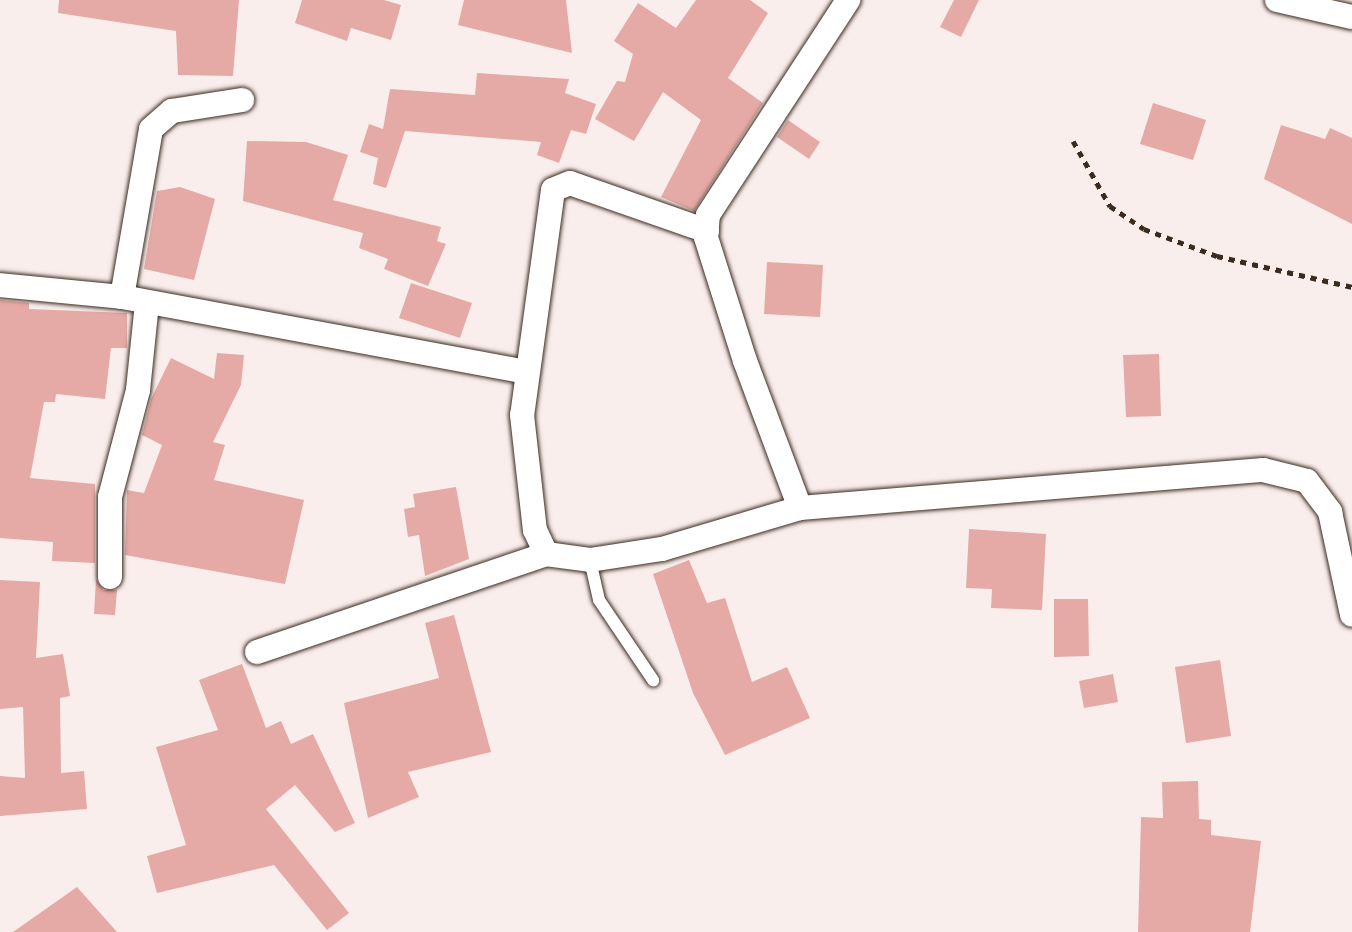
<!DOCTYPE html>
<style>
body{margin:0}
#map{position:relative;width:1352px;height:932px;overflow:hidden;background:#faeeed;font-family:Kalam,sans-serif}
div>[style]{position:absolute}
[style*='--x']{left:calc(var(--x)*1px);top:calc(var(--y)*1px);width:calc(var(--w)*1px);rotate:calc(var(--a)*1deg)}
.building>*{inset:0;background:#e5aaa5}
.path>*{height:5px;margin-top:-2.5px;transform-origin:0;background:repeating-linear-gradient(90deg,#3b2a1e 0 6px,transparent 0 12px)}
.roads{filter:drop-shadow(0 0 2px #3b2a1e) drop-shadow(0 0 2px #3b2a1e)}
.lane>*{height:12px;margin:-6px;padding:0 6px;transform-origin:6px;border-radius:6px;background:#fff}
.street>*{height:24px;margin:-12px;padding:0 12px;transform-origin:12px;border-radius:12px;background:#fff}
span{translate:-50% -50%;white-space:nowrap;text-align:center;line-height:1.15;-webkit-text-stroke:8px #fff;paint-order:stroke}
</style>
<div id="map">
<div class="building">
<div style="clip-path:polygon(59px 0,239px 0,233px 76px,178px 75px,176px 31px,58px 13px)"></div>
<div style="clip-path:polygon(302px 0,384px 0,401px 5px,391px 40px,351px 28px,347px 41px,295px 23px)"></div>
<div style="clip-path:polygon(464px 0,566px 0,572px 53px,458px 25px)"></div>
<div style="clip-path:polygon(696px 0,750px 0,768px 13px,728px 78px,763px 103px,694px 211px,661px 197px,701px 120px,663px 92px,634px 141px,595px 119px,617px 81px,625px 82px,633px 54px,614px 41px,638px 3px,676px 28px)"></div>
<div style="clip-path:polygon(954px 0,979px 0,961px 37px,940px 27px)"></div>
<div style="clip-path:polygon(477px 73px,569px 79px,565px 93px,596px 104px,586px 134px,571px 130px,559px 163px,537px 155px,541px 142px,405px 131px,386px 188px,373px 184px,378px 158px,360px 152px,369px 124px,383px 129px,390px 89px,475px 95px)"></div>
<div style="clip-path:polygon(1153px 103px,1206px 120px,1193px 160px,1140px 144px)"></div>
<div style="clip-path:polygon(788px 120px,820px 142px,809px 159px,777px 137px)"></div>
<div style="clip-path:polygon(1281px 125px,1325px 139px,1330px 128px,1352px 138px,1352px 224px,1264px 179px)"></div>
<div style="clip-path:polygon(247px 141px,306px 142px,348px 155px,333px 200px,441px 227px,437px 241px,446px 244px,428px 286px,384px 269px,388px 259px,359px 248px,363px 233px,243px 201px)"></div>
<div style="clip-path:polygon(180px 187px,215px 199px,194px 280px,144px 269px,157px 191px)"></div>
<div style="clip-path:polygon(767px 262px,823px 265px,820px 317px,764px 314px)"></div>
<div style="clip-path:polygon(411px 283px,472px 303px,460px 338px,399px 318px)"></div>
<div style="clip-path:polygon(0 300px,29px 303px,29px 309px,127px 313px,127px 348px,111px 348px,105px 399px,56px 394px,55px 402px,44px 402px,30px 478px,95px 484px,95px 563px,52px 561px,53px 542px,0 538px)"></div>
<div style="clip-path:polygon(217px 353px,244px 355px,241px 385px,213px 442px,225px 445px,214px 480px,304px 500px,285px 584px,125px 555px,127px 490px,144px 493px,162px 445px,142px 435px,151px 399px,171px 358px,214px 379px)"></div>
<div style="clip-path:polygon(1159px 354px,1161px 416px,1126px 417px,1123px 355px)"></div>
<div style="clip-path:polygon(456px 487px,469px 559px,425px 576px,419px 535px,408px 537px,404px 509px,415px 507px,413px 494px)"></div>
<div style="clip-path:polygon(969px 529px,1046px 534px,1042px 610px,991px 608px,992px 589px,966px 588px)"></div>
<div style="clip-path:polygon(689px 560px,707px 603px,725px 598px,752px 682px,787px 667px,810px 718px,725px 755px,693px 693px,653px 574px)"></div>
<div style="clip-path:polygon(96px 579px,103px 590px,117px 590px,115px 615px,94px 614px)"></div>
<div style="clip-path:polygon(0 580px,40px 582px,36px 658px,63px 654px,70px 696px,60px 698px,61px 773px,84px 771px,87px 809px,0 816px,0 776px,25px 778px,23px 707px,0 709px)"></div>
<div style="clip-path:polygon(1054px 599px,1088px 599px,1089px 656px,1054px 657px)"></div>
<div style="clip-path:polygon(454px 615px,491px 752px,408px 772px,419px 797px,368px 818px,344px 703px,439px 678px,425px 623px)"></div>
<div style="clip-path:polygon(1220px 660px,1231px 736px,1186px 743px,1175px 667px)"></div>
<div style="clip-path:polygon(242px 664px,266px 728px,281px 721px,291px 744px,313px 734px,355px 823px,335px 832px,295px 785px,266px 809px,349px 913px,327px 930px,274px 865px,157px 893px,147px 856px,186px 845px,156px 747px,218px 730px,199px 680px)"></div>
<div style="clip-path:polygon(1113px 674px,1118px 702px,1084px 708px,1079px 681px)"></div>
<div style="clip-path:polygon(1198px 781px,1199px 819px,1211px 820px,1211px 835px,1261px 841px,1250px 932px,1138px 932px,1141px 817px,1163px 818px,1162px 782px)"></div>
<div style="clip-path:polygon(77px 887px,117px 932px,13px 932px)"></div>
</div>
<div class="path">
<div style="--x:1073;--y:141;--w:75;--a:60.4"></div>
<div style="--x:1110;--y:206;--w:41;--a:34.1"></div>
<div style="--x:1144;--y:229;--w:78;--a:20.3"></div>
<div style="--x:1217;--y:256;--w:139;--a:12.9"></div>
</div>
<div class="roads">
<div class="lane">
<div style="--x:590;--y:560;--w:41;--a:77.3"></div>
<div style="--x:599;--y:600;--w:97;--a:56"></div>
</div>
<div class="street">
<div style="--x:1277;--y:0;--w:77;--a:12.8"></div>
<div style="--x:707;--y:231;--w:145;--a:-160.7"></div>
<div style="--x:570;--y:183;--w:18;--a:158"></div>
<div style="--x:553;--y:190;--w:227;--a:97.8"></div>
<div style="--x:522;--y:415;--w:116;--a:83.6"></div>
<div style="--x:535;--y:530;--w:26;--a:65"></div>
<div style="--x:546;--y:554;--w:44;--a:7.8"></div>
<div style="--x:590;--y:560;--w:73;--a:-8.7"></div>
<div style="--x:662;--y:549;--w:144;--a:-16.5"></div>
<div style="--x:800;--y:508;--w:465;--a:-4.7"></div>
<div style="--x:1263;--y:470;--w:45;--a:14"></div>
<div style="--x:1307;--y:481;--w:39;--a:53"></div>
<div style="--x:1330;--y:512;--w:105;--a:77.9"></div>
<div style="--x:0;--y:285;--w:123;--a:5.6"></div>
<div style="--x:122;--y:297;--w:412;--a:10.5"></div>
<div style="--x:122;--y:297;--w:170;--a:-80.2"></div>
<div style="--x:151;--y:129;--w:28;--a:-41"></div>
<div style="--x:172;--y:111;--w:71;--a:-8.9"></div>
<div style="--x:800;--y:508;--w:157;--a:-110.5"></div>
<div style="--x:745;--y:361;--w:130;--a:-107.5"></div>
<div style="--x:706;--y:237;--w:22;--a:-85"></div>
<div style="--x:708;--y:215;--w:257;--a:-56.9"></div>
<div style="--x:110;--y:577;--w:80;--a:-90"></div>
<div style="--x:110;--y:497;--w:111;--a:-75.3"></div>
<div style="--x:138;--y:390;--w:87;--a:-84.1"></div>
<div style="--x:257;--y:652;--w:305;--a:-18.7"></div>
</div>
</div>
</div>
